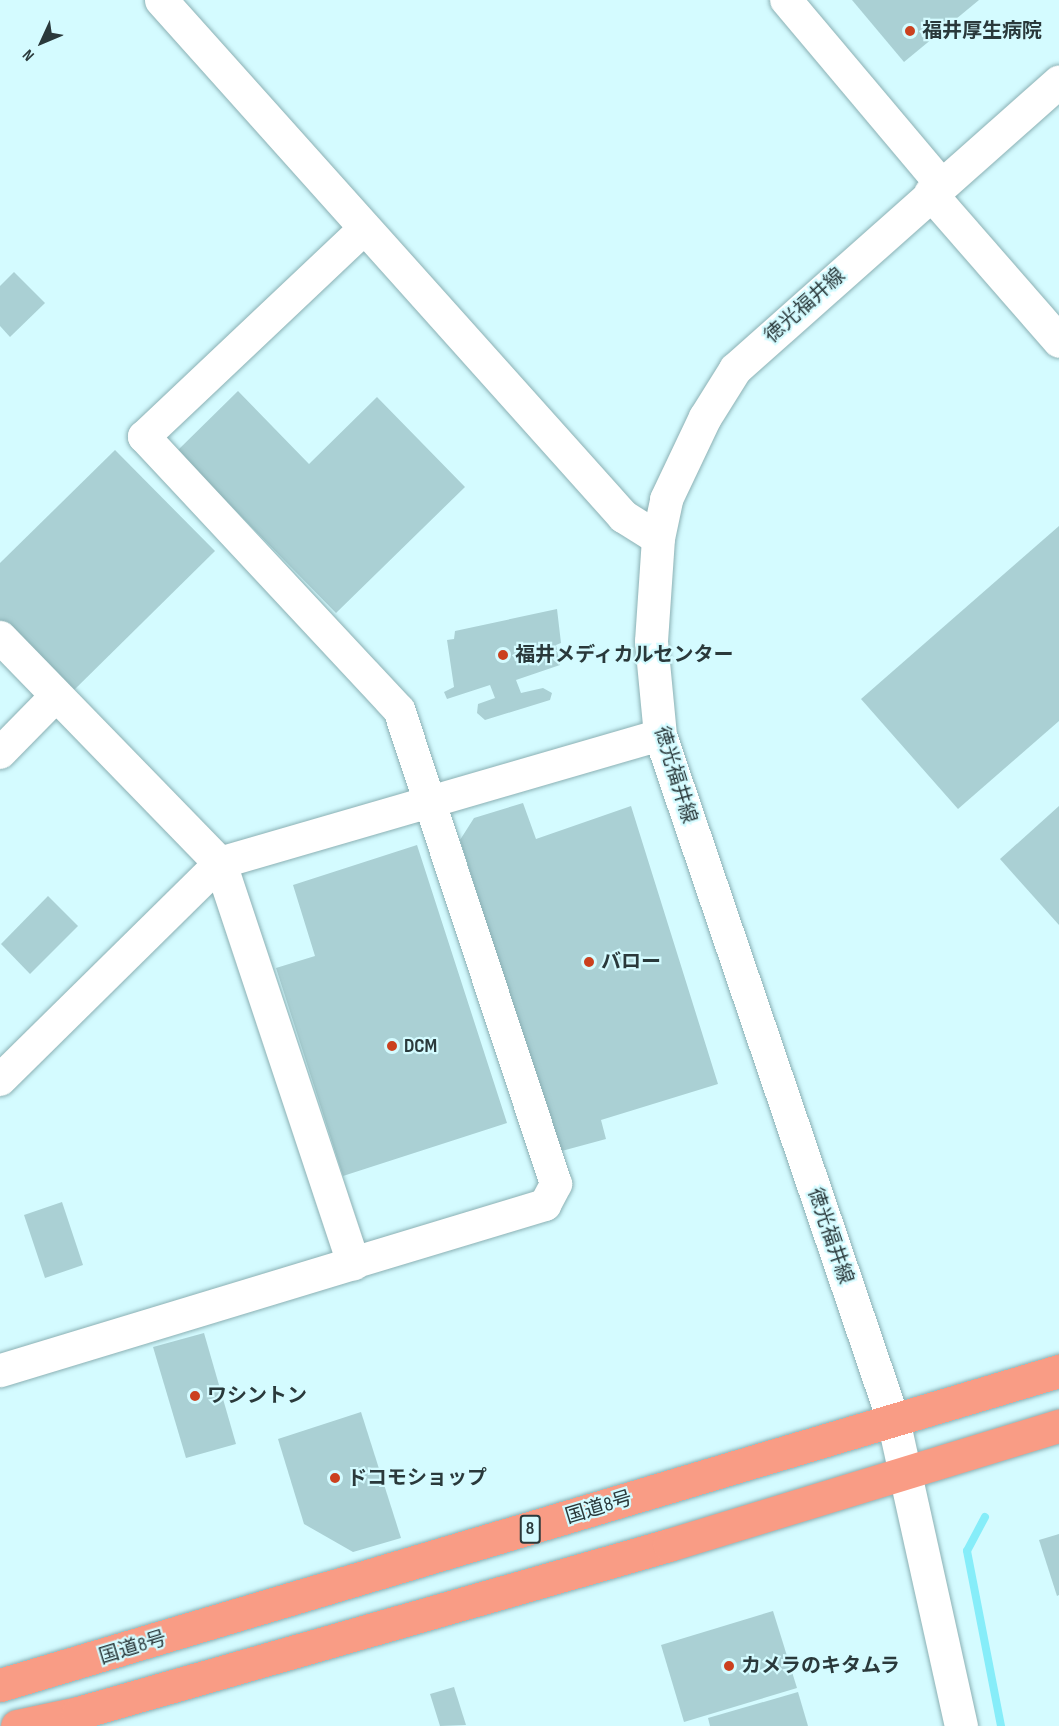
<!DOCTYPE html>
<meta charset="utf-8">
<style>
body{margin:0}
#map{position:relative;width:1059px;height:1726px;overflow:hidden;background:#d4fbff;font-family:"Sofia Sans Condensed","Noto Sans JP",sans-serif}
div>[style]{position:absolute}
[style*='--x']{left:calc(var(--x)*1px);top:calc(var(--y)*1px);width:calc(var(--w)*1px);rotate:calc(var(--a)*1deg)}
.stream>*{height:8px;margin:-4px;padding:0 4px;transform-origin:4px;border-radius:4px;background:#86edf9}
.building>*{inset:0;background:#aad0d4}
.roads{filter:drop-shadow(0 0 2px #8bb0b4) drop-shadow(0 0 2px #8bb0b4)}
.street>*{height:32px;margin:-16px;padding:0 16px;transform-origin:16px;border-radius:16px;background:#fff}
.secondary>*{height:33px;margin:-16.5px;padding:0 16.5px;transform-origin:16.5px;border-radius:16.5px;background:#fff}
.highway>*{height:33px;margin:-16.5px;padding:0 16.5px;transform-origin:16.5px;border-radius:16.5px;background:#f99c85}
.dots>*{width:16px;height:16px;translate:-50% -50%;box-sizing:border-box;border:3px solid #d4fbff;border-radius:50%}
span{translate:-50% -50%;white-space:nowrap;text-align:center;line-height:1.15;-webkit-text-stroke:4.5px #d4fbff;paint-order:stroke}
.shield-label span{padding:2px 4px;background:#d4fbff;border:2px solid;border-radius:4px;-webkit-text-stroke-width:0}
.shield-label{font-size:18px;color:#2a393b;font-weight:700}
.poi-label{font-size:20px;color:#2a393b;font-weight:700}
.left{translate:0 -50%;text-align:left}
.street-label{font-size:20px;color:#2a393b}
.north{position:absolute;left:12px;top:12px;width:60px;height:60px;-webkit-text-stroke:4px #d4fbff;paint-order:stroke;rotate:226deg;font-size:16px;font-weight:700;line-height:24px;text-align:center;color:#2a393b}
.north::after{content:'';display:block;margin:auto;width:21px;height:27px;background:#2a393b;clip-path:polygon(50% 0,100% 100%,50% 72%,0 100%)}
</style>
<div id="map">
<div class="stream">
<div style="--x:985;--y:1517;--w:38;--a:118"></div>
<div style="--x:967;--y:1551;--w:178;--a:79"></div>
</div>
<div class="building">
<div style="clip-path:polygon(852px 0,979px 0,904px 62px)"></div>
<div style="clip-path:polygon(14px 272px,45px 303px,10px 337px,0 326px,0 286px)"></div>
<div style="clip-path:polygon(238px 391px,309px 464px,377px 397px,465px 487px,336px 613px,177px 451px)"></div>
<div style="clip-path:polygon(115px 450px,215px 551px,71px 693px,0 620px,0 563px)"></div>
<div style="clip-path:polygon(1059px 526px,1059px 721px,958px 809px,861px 699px)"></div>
<div style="clip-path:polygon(557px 609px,561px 643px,556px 645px,560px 665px,516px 680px,521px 693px,543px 688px,552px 693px,550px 700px,485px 720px,477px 713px,478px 704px,495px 698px,490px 685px,447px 699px,444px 692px,454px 687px,447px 640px,454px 639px,455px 631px)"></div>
<div style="clip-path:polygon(523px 803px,536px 839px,631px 806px,718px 1084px,601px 1120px,606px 1139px,558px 1152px,460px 840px,474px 818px)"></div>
<div style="clip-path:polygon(1059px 806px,1059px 925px,1000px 859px)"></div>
<div style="clip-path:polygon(417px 845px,507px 1123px,343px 1176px,276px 968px,315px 956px,293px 885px)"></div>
<div style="clip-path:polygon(48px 896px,78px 926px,30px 974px,1px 944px)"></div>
<div style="clip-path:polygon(62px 1202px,83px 1265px,45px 1278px,24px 1215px)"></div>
<div style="clip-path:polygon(204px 1333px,236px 1444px,186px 1458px,153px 1347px)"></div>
<div style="clip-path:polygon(361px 1412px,401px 1538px,353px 1552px,304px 1524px,278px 1439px)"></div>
<div style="clip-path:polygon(1059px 1534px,1059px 1595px,1057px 1596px,1039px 1540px)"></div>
<div style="clip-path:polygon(773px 1611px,797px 1688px,684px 1722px,661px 1645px)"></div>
<div style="clip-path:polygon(454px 1687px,466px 1725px,440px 1726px,430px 1694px)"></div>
<div style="clip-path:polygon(798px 1692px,808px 1726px,710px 1726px,708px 1718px)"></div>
</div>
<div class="roads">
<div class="street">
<div style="--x:786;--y:0;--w:241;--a:49.9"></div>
<div style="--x:0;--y:753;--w:80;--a:-45.5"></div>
<div style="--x:0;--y:1080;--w:309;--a:-44.6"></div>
<div style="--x:220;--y:863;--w:458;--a:-16.2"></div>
<div style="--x:353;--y:1263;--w:201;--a:-16.8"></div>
<div style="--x:545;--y:1205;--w:24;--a:-62"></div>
<div style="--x:556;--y:1184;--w:499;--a:-108.3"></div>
<div style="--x:399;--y:710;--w:374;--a:-133"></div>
<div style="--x:144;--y:437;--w:303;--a:-43.4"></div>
</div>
<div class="secondary">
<div style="--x:161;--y:0;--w:693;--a:48.16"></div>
<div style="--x:623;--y:516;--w:41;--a:32.2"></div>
<div style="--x:930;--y:193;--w:196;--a:48.9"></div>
<div style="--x:0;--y:637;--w:315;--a:45.8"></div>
<div style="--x:220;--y:863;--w:422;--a:71.6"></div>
<div style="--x:353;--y:1263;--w:369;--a:163.1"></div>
<div style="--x:961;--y:1726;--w:313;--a:-102.5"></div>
<div style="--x:893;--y:1420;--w:724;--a:-108.79"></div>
<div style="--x:660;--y:735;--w:94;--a:-95.5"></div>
<div style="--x:651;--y:641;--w:103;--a:-86.1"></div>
<div style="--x:658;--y:538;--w:40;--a:-78"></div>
<div style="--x:666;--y:499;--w:91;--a:-64.6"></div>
<div style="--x:705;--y:417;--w:57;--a:-58"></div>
<div style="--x:735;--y:369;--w:433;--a:-41.6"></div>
</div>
<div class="highway">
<div style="--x:0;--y:1685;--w:1105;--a:-16.52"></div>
<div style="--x:17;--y:1726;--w:62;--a:-12"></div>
<div style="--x:78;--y:1713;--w:614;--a:-15.87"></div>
<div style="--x:669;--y:1545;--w:408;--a:-17"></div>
</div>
</div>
<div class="dots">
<div style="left:910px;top:31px;background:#cb411f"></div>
<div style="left:503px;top:655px;background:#cb411f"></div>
<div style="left:589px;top:962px;background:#cb411f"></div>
<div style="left:392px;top:1046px;background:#cb411f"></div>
<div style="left:195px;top:1396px;background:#cb411f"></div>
<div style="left:335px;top:1478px;background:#cb411f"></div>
<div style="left:729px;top:1666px;background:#cb411f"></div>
</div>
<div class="shield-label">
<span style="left:530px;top:1529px">8</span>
</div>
<div class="poi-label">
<span class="left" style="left:922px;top:31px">福井厚生病院</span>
<span class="left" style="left:515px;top:655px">福井メディカルセンター</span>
<span class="left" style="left:601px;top:962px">バロー</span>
<span class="left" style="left:404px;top:1046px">DCM</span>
<span class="left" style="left:207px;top:1396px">ワシントン</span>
<span class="left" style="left:347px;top:1478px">ドコモショップ</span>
<span class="left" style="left:741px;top:1666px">カメラのキタムラ</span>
</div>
<div class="street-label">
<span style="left:805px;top:306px;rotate:-42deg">徳光福井線</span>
<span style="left:675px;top:775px;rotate:73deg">徳光福井線</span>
<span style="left:830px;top:1236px;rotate:71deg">徳光福井線</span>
<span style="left:599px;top:1508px;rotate:-17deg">国道8号</span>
<span style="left:133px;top:1648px;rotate:-17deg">国道8号</span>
</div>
<div class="north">N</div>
</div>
